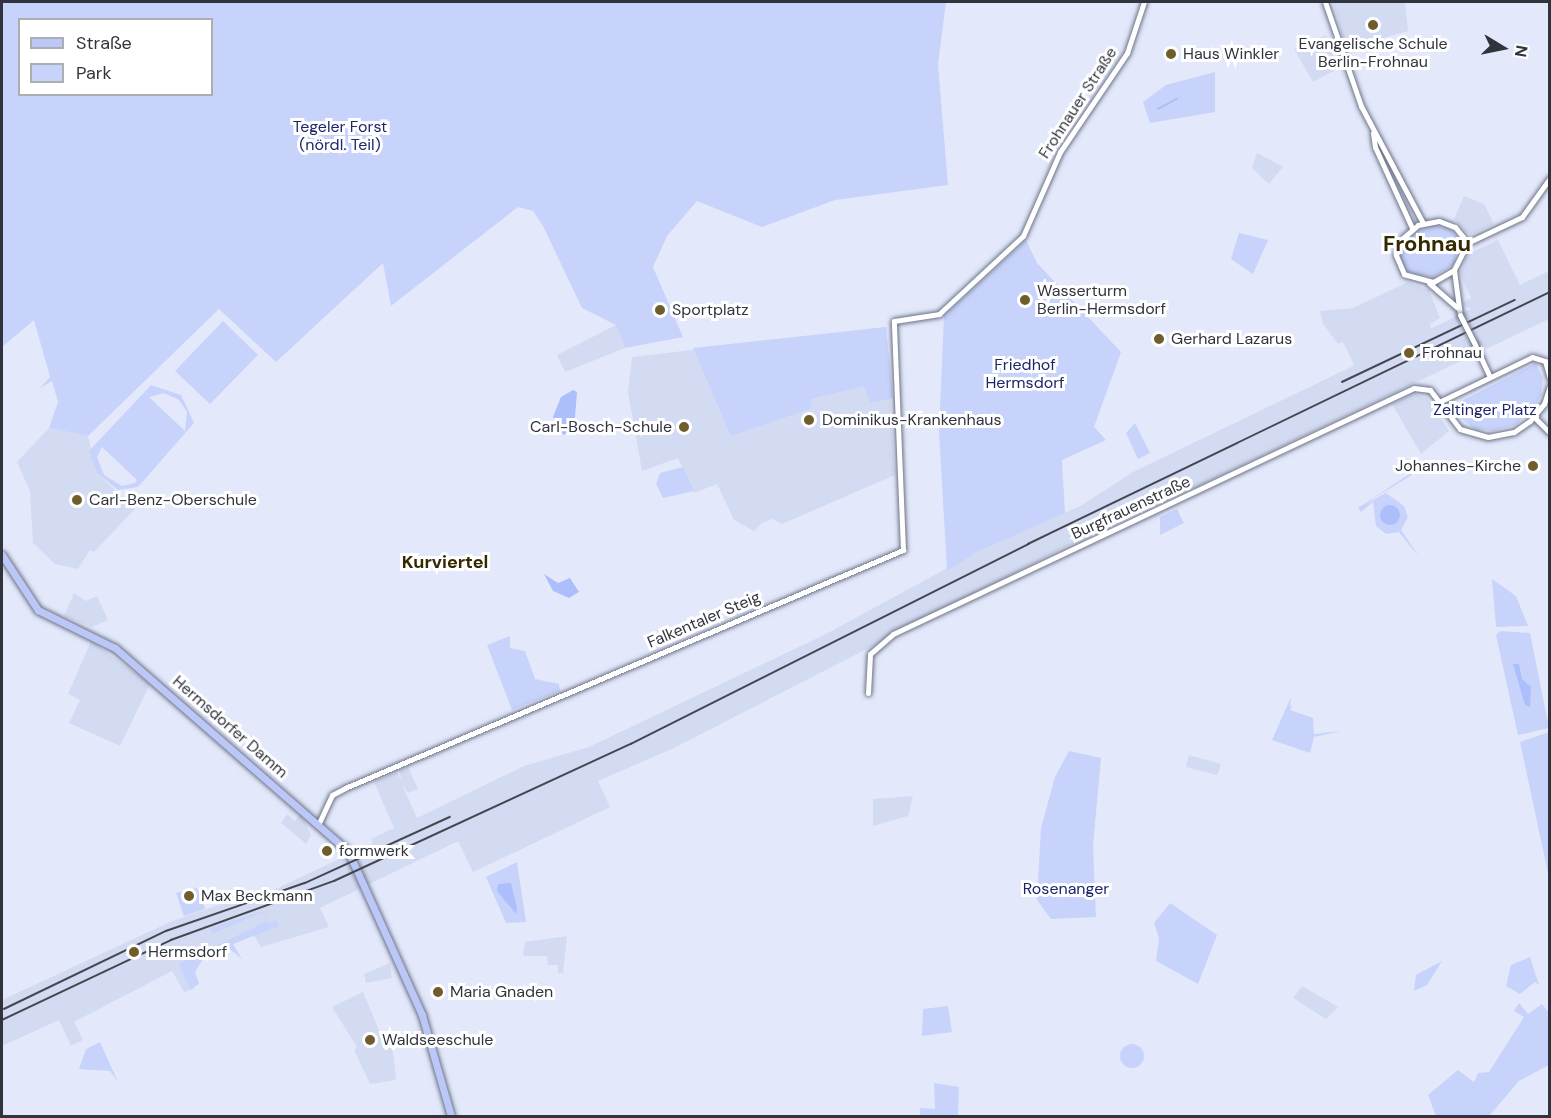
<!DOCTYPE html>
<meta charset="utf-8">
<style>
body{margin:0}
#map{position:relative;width:1551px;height:1118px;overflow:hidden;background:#e3e9fb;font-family:"DM Sans",sans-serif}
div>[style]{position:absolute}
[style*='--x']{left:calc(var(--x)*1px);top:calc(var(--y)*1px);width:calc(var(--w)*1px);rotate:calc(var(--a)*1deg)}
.built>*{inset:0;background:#d3dbf2}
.green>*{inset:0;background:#c7d3fa}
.round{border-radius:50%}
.water>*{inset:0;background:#acbefb}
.stream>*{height:1.5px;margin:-0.75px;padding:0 0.75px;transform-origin:0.75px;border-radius:0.75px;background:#acbefb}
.roads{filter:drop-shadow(0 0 2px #6e7488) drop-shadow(0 0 2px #6e7488)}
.minor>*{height:5px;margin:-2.5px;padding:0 2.5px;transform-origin:2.5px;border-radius:2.5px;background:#fff}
.major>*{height:7px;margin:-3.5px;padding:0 3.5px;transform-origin:3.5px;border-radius:3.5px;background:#bbc8f7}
.tram>*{height:1.5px;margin:-0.75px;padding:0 0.75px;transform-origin:0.75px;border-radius:0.75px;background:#444751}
.bridges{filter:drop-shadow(0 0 2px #6e7488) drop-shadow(0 0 2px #6e7488)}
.minor-bridge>*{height:5px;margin:-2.5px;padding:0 2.5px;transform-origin:2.5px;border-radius:2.5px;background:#fff}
.dots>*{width:16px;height:16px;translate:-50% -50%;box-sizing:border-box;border:3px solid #fff;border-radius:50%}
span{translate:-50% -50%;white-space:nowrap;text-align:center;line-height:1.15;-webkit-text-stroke:6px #fff;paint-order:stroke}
.poi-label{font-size:16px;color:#31343d}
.left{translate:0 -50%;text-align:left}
.right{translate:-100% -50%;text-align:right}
.street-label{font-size:16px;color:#31343d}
.park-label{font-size:16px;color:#1d266b}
.neighbourhood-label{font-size:18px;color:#352900;font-weight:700}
.district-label{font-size:22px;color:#352900;font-weight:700}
.frame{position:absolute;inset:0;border:3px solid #31343d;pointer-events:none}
.legend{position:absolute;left:18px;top:18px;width:195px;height:78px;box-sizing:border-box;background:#fff;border:2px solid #adaeb1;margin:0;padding:8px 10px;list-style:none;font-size:18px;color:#31343d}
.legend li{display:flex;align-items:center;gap:12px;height:30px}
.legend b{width:30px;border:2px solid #adaeb1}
.north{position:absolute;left:1473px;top:18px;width:60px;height:60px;-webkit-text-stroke:4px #fff;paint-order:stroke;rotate:100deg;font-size:16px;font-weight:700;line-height:24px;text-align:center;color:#31343d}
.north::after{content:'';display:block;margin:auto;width:21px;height:27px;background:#31343d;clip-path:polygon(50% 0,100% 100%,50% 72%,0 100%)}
</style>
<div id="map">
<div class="built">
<div style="clip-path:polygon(1333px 2px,1405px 2px,1408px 31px,1346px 48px)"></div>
<div style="clip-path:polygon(1326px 35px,1338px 69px,1313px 82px,1294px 49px)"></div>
<div style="clip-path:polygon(1257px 153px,1283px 167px,1269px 184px,1252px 168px)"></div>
<div style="clip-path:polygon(1464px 196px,1484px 204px,1494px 224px,1470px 235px,1454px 219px)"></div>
<div style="clip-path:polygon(1498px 240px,1520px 285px,1549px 271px,1549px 319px,1162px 503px,1149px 504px,674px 748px,598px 781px,610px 807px,473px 872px,458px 841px,320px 908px,329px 927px,261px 947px,253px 934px,187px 966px,196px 983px,194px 989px,184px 992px,172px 971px,74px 1022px,83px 1040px,71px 1046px,59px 1020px,2px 1046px,2px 1000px,170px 922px,235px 899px,263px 895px,373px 843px,371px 839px,394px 828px,374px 782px,397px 772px,402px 782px,399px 771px,408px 767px,418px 789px,408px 793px,402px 785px,417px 818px,524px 766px,589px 747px,826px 634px,975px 553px,1082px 505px,1133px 472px,1507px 292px,1471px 309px,1461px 304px,1471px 298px,1460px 274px,1468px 254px)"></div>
<div style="clip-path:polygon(1408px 282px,1429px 290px,1440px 318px,1430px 324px,1431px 329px,1355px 367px,1343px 342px,1338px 344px,1323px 324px,1320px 311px,1353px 308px)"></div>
<div style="clip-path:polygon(616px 325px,625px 348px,565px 372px,557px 355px)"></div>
<div style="clip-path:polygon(886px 327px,895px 475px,782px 524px,772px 519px,762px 523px,754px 531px,734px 520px,717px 484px,694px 493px,678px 458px,642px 471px,628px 392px,632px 357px)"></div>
<div style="clip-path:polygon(1414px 394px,1427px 398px,1449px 431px,1421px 454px,1392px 404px)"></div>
<div style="clip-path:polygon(49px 428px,88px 436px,97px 473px,135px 509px,94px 552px,90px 550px,78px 569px,55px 564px,33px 543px,30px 491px,17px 462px)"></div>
<div style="clip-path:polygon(74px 593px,86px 601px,97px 596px,108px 620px,92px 627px,64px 616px)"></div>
<div style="clip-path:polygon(91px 641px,150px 684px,120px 746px,69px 723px,80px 700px,68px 694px)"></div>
<div style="clip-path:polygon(1189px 755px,1221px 764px,1217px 775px,1186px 767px)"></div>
<div style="clip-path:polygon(913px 796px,908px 816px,873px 826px,873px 799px)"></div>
<div style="clip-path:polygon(301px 813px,311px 835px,306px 844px,281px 823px,287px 814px,295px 821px)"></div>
<div style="clip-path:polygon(567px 936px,563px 973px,558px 973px,558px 965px,548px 965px,547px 956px,523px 956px,525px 942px)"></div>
<div style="clip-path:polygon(390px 963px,392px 978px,366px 983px,364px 974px)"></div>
<div style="clip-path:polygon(1302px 986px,1338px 1007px,1326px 1019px,1293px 998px)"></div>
<div style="clip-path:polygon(363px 992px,382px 1037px,392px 1044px,396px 1080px,370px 1084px,354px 1050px,357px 1047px,332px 1007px)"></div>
</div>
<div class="green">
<div style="clip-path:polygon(evenodd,2px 2px,946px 2px,938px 64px,948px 185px,835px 200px,762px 227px,697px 201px,667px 236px,653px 267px,683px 337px,625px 348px,616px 325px,582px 308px,543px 226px,533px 211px,518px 207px,391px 306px,383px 263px,276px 362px,219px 309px,88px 436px,49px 428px,58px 402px,52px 381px,40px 388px,50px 377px,34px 320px,2px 347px,2px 2px,20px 20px,212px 20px,212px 94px,20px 94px,20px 20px)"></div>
<div style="clip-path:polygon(1215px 72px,1215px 112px,1150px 123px,1143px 102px,1166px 85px)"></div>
<div style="clip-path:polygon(1434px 225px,1448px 228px,1459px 238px,1454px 264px,1433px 277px,1410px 273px,1400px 261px,1403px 245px,1414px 232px)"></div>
<div style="clip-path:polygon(1239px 233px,1268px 240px,1253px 274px,1231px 259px)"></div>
<div style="clip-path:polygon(1026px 240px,1037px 263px,1121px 352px,1094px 427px,1106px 440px,1062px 460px,1065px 513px,975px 553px,947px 571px,939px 431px,944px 316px)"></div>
<div style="clip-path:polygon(223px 321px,258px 355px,210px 404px,175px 371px)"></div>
<div style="clip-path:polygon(886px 327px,893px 398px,870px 403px,864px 386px,810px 399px,812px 408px,731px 436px,693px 348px)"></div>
<div style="clip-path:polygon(1536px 363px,1543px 379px,1541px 396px,1533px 410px,1515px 425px,1493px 431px,1475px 429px,1448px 408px)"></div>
<div style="clip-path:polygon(evenodd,151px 385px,181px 395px,194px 423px,138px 487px,118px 490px,97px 473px,89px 451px,151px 385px,164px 393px,179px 400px,187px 412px,185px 431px,149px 397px,164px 393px,151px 385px,102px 447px,137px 480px,135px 483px,122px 486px,104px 475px,97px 457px,102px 447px)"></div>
<div style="clip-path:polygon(1135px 423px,1150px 453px,1138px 459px,1126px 433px)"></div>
<div style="clip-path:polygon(683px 467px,694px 491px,663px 498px,656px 484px,660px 473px)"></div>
<div style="clip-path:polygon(1414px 471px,1415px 473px,1374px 498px,1367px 504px,1400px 484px,1386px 493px,1404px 506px,1408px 517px,1401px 530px,1420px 558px,1399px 532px,1386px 534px,1376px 526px,1373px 502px,1361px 512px,1358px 508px)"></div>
<div style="clip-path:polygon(1177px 509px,1184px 523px,1160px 535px,1160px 517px)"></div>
<div style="clip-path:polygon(1492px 579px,1516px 596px,1528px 626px,1496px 627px)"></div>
<div style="clip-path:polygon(1500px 631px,1530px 633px,1549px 728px,1518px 735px,1496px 635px)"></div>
<div style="clip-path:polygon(510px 636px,510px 648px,525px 651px,535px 679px,559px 684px,560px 691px,512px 710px,487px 645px)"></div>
<div style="clip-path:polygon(1291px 697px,1290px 708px,1295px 701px,1290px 710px,1313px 718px,1314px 734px,1341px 731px,1314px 737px,1310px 753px,1272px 740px)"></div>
<div style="clip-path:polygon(1549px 732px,1550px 732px,1549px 878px,1520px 742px)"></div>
<div style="clip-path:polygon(1069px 751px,1101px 758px,1093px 846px,1096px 917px,1051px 919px,1037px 900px,1041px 828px,1055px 777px)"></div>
<div style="clip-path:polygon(517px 862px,526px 922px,506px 923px,486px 877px)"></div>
<div style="clip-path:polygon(197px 888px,205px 909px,184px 916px,176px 893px)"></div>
<div style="clip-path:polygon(1170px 903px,1217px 935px,1198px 984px,1156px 961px,1159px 938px,1154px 923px)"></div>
<div style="clip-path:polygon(263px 911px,269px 924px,276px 920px,279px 926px,233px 944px,242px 959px,231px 950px,208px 951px,195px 972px,199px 984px,190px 989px,179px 964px,267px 921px,262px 912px,212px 934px,210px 928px)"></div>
<div style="clip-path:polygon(1530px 957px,1539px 985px,1535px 982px,1520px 994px,1506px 986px,1511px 965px)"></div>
<div style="clip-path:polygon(1442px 961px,1427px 985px,1414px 991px,1416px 975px)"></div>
<div style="clip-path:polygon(1519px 1003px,1528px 1014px,1542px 1004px,1549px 1013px,1549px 1065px,1519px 1081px,1489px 1116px,1436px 1116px,1428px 1095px,1458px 1070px,1474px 1082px,1478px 1073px,1489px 1072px,1524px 1017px,1514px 1011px)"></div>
<div style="clip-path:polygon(948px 1006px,952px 1032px,922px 1036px,923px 1009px)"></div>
<div style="clip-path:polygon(100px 1042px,118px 1082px,110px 1071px,79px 1069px,86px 1049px)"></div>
<div class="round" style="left:1120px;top:1044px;width:24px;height:24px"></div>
<div style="clip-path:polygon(934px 1083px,959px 1087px,958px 1116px,920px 1116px,920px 1108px,935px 1109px)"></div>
</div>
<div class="water">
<div style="clip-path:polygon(573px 390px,577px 392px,575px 417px,569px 432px,563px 435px,553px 417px,561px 397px)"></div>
<div class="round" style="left:1380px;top:505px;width:20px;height:20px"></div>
<div style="clip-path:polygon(544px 574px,558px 583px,570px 578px,579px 592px,569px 598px,553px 591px)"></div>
<div style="clip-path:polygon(1513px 664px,1519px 664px,1522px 679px,1531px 687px,1530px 707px,1525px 705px)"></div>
<div style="clip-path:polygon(511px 883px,517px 908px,516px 914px,497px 891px,498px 884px)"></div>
</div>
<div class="stream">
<div style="--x:1158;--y:109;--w:21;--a:-28"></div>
</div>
<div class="roads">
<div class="minor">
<div style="--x:1325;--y:2;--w:110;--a:70.9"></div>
<div style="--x:1361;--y:106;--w:132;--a:62.1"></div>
<div style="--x:1373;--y:133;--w:14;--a:82"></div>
<div style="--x:1375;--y:147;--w:89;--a:65.4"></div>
<div style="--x:1439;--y:221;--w:17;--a:21"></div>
<div style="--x:1455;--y:227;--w:13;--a:51"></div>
<div style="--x:1463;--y:237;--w:15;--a:90"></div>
<div style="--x:1463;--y:252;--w:20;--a:117"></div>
<div style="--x:1454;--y:270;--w:24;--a:150"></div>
<div style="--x:1433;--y:282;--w:30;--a:-165"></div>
<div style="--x:1404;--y:274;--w:21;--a:-113"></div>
<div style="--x:1396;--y:255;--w:18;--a:-68"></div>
<div style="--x:1403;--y:238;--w:20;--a:-41"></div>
<div style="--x:1418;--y:225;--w:21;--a:-11"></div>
<div style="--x:1465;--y:244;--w:63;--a:-25.3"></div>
<div style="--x:1522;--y:217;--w:48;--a:-54.3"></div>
<div style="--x:1454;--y:270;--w:45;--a:82.4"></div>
<div style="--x:1429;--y:283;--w:37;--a:41"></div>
<div style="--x:1475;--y:345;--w:35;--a:65"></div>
<div style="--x:1439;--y:402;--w:103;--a:-25.8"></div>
<div style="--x:1532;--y:357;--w:14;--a:17"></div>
<div style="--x:1545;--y:361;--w:18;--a:74"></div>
<div style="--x:1535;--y:418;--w:21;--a:45"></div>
<div style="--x:868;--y:693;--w:39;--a:-87"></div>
<div style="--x:870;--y:654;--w:30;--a:-41"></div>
<div style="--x:893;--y:634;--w:576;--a:-25.28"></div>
<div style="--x:1414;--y:388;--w:16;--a:7"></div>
<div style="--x:1430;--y:390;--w:49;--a:52.4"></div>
<div style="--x:1460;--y:429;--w:29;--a:16"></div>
<div style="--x:1488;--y:437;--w:26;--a:-11"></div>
<div style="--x:1514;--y:432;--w:19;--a:-35"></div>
<div style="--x:1530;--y:421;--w:22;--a:-51"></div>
<div style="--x:1544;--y:404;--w:19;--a:-72"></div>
<div style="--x:319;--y:823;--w:31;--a:-65"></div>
<div style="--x:332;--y:795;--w:15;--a:-28"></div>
<div style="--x:345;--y:788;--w:607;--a:-23.1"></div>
<div style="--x:903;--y:550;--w:229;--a:-92.3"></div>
<div style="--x:894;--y:321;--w:46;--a:-8.8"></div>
<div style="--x:939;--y:314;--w:115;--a:-42.9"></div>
<div style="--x:1023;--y:236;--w:92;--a:-66.2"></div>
<div style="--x:1060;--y:152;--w:120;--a:-55.9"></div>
<div style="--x:1127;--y:53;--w:54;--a:-71.6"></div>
</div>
<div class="major">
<div style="--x:2;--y:555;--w:66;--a:56.8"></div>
<div style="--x:38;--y:610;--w:86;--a:26.3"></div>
<div style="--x:115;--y:648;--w:309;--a:41.1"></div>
<div style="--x:348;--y:851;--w:180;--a:65.7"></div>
<div style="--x:422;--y:1015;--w:105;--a:74"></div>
</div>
</div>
<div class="tram">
<div style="--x:1342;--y:382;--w:191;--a:-25.4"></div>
<div style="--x:4;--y:1009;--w:180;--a:-25.7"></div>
<div style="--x:166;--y:931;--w:147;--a:-19.1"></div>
<div style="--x:305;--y:883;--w:159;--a:-24.5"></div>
<div style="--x:2;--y:1020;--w:187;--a:-25.3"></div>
<div style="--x:171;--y:940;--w:173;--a:-19.9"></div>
<div style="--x:334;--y:881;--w:327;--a:-24.8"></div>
<div style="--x:631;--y:744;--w:445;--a:-26.7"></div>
<div style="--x:1028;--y:544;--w:580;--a:-25.77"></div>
</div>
<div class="bridges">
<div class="minor-bridge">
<div style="--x:1460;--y:315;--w:34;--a:63"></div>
</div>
</div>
<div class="dots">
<div style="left:1373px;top:25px;background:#6f5e2c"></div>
<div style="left:1171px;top:54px;background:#6f5e2c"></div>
<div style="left:1025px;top:300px;background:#6f5e2c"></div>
<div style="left:660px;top:310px;background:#6f5e2c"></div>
<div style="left:1159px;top:339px;background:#6f5e2c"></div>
<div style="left:1409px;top:353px;background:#6f5e2c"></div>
<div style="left:809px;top:420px;background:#6f5e2c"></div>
<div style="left:684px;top:427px;background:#6f5e2c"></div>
<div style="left:1533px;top:466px;background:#6f5e2c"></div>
<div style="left:77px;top:500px;background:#6f5e2c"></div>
<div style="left:327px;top:851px;background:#6f5e2c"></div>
<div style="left:189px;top:896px;background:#6f5e2c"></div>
<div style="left:134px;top:952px;background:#6f5e2c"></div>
<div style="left:438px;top:992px;background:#6f5e2c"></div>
<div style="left:370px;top:1040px;background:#6f5e2c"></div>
</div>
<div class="poi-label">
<span style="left:1373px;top:53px">Evangelische Schule<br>Berlin-Frohnau</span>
<span class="left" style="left:1183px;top:54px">Haus Winkler</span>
<span class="left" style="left:1037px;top:300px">Wasserturm<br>Berlin-Hermsdorf</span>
<span class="left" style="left:672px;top:310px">Sportplatz</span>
<span class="left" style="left:1171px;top:339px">Gerhard Lazarus</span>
<span class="left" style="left:1422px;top:353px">Frohnau</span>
<span class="left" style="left:822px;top:420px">Dominikus-Krankenhaus</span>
<span class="right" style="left:672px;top:427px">Carl-Bosch-Schule</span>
<span class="right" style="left:1521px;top:466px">Johannes-Kirche</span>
<span class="left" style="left:89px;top:500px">Carl-Benz-Oberschule</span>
<span class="left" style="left:339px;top:851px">formwerk</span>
<span class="left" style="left:201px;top:896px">Max Beckmann</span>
<span class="left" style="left:148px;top:952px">Hermsdorf</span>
<span class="left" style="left:450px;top:992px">Maria Gnaden</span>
<span class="left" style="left:382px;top:1040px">Waldseeschule</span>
</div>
<div class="street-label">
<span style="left:1078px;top:103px;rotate:-57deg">Frohnauer Straße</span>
<span style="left:1131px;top:508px;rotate:-25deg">Burgfrauenstraße</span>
<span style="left:704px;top:620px;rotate:-23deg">Falkentaler Steig</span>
<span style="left:230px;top:727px;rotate:41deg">Hermsdorfer Damm</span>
</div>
<div class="park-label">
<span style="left:340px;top:136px">Tegeler Forst<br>(nördl. Teil)</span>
<span style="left:1025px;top:374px">Friedhof<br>Hermsdorf</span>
<span style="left:1485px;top:410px">Zeltinger Platz</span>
<span style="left:1066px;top:889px">Rosenanger</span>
</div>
<div class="neighbourhood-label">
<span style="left:445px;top:562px">Kurviertel</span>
</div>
<div class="district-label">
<span style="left:1427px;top:244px">Frohnau</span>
</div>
<div class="frame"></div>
<ul class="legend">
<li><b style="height:8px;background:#bbc8f7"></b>Straße</li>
<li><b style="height:16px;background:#c7d3fa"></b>Park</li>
</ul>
<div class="north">N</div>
</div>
